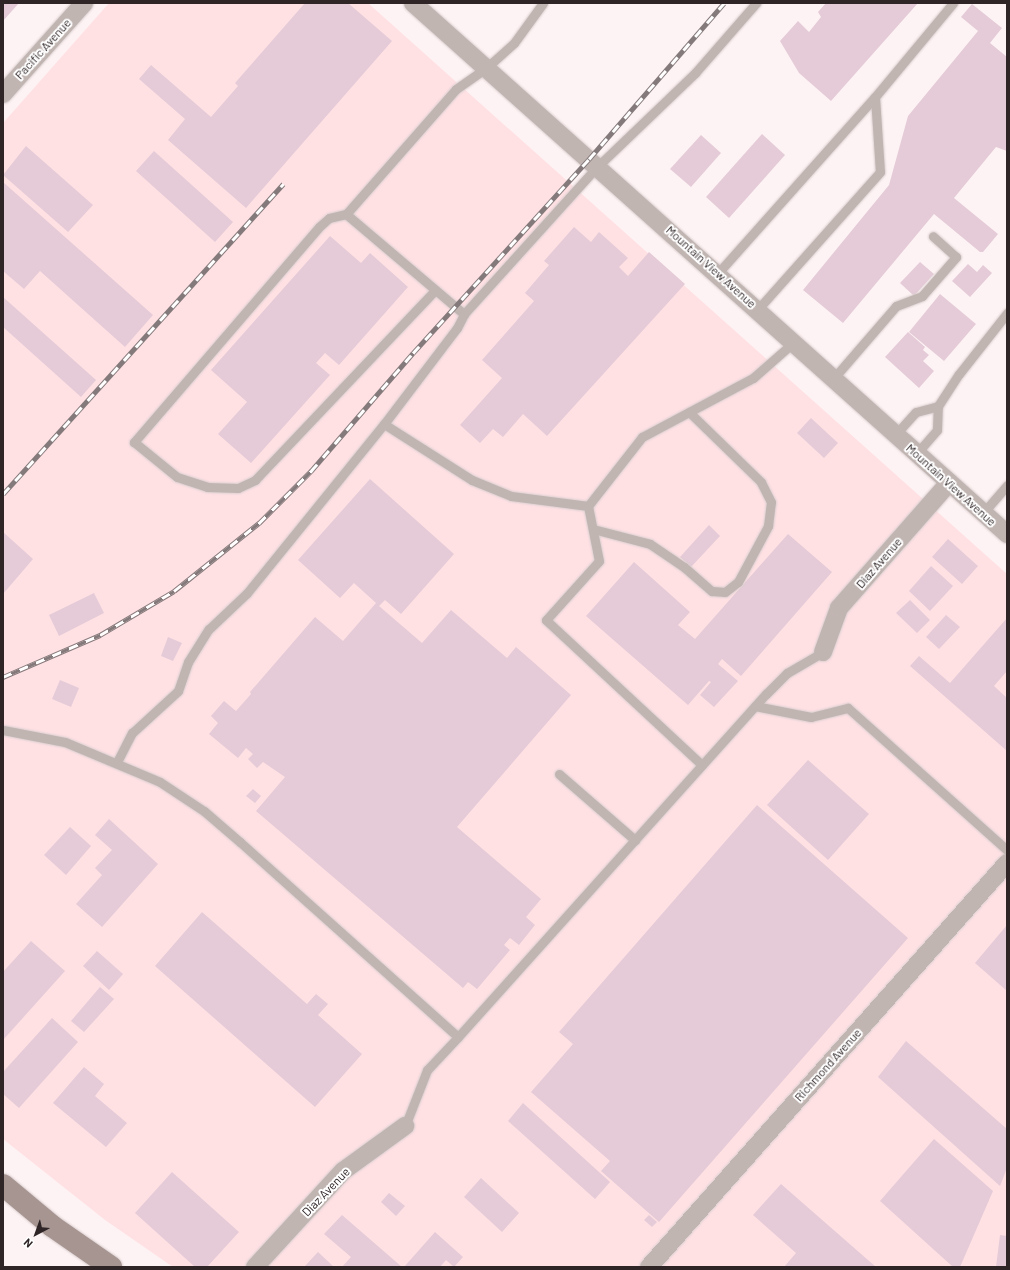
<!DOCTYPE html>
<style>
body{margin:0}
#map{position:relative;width:1010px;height:1270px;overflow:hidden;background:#fef3f4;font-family:Barlow,sans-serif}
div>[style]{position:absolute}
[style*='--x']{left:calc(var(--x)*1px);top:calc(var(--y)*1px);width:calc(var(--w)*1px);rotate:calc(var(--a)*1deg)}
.built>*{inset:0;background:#ffe1e4}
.building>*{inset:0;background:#e4cbd7}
.roads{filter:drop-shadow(0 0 1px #d9cecf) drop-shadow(0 0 1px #d9cecf)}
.lane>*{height:9px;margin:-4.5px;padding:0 4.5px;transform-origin:4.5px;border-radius:4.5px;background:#c1b5b2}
.street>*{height:18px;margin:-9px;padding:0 9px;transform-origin:9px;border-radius:9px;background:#c1b5b2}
.secondary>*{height:22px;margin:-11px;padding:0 11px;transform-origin:11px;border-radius:11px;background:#a79591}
.rail>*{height:4.5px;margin-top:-2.25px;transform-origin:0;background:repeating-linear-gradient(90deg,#fff 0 9px,#857a7b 0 18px);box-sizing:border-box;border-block:1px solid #857a7b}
span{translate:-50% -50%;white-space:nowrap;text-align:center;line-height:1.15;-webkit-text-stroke:4px #fff;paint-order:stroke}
.street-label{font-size:12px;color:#2f2526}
.frame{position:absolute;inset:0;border:4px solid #2f2526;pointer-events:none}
.north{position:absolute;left:16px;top:1214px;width:40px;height:40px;-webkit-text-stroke:3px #fff;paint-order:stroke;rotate:221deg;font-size:11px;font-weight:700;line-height:16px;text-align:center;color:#2f2526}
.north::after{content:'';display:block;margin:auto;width:14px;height:18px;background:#2f2526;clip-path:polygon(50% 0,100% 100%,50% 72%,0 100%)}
</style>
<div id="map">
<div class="built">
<div style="clip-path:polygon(109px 3px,368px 3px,1007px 574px,1007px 1267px,173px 1267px,105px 1220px,3px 1139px,3px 123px)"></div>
</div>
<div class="building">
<div style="clip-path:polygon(3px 3px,19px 3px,3px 21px)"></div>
<div style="clip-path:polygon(305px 3px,348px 3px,392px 41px,246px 208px,168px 140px,185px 119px,139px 79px,151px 65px,211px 117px,238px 86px,235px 83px)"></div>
<div style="clip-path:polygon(826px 3px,918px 3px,831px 101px,799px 73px,780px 41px,798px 21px,809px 32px,821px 17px,818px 12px)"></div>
<div style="clip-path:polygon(972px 4px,1002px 28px,990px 43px,1007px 57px,1007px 151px,996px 147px,954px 198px,998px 234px,983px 252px,980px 252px,934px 214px,843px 323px,803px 290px,889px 185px,908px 116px,978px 31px,961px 17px)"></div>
<div style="clip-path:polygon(762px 134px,785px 155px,729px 218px,706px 197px)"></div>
<div style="clip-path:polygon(701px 135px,721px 153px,691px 187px,670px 169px)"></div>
<div style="clip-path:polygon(26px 146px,93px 205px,68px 232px,3px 175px)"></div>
<div style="clip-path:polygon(154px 151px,233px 222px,215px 242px,136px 171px)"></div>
<div style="clip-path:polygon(3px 182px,153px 315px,125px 347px,40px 271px,24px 289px,3px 271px)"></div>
<div style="clip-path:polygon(574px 227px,591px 242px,599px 232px,628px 258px,619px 267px,628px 276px,649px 252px,685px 284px,547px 436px,523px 414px,503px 437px,493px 429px,480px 443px,460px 425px,502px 378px,482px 360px,534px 301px,525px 293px,549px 265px,544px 261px)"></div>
<div style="clip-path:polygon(330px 236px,361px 263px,370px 253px,408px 287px,339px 365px,325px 353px,316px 363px,330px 375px,251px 463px,218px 434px,247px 402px,211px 370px)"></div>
<div style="clip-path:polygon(920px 262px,934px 274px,914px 296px,900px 283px)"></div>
<div style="clip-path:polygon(968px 264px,977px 272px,983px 265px,992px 273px,970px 297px,952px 281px)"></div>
<div style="clip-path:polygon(940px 294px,976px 324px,944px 361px,909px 332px)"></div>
<div style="clip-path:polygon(3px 297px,96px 380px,81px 397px,3px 327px)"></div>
<div style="clip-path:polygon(908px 332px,925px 347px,923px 350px,929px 355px,923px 361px,934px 371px,919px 388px,885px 357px)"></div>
<div style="clip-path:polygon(811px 418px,838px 443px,824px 458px,797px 433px)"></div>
<div style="clip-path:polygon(370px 479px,454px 554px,401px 614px,385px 600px,379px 606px,422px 643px,451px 610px,507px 658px,516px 647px,571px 695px,457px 827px,541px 899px,526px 917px,535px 925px,519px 945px,510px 938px,504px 945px,510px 950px,477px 989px,468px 982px,463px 988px,256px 811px,285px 777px,263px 762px,257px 768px,248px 759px,253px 754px,246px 748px,238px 758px,209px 734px,218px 723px,211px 716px,224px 701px,236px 711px,251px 694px,250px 692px,315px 617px,343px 641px,376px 603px,354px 583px,340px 598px,298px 560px)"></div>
<div style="clip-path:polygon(709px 525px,720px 536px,691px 567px,680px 557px)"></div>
<div style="clip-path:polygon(3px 532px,33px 559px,3px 594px)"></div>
<div style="clip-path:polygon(788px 534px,832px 572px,741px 676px,722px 659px,718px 664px,738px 681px,714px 707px,700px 695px,711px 682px,709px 681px,688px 705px,586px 616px,634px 562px,690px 612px,678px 625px,695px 639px)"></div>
<div style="clip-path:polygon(948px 539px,978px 566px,962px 584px,932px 557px)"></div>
<div style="clip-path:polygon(931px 566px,953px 586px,930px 611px,909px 591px)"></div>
<div style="clip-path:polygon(94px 593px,104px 613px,59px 636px,49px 615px)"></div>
<div style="clip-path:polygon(910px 600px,930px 620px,917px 633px,896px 613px)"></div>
<div style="clip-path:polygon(946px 615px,960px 627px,939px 649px,926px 637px)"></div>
<div style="clip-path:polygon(1007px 618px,1007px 671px,994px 686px,1007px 698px,1007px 751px,910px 666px,919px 656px,950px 683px)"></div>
<div style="clip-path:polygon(168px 637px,182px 643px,173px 661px,161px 656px)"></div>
<div style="clip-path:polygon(60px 680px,79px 688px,71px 707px,52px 699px)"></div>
<div style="clip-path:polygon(808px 760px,869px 814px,828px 860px,767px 805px)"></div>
<div style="clip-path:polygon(253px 789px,261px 796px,255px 803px,246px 796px)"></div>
<div style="clip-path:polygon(757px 805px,908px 938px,659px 1222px,601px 1171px,610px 1161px,531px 1092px,573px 1044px,559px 1032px)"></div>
<div style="clip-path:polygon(109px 819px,158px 864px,102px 927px,76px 904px,102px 875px,95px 868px,112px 850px,95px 835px)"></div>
<div style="clip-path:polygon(70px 827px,91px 846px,66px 875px,44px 855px)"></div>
<div style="clip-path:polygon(202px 912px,307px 1004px,316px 994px,328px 1004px,318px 1015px,362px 1054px,315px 1107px,155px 966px)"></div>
<div style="clip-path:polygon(1007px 925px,1007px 991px,975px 963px)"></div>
<div style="clip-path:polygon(31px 941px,65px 971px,3px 1040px,3px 972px)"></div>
<div style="clip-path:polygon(97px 951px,123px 974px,109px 990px,83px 966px)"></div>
<div style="clip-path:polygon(100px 987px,114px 999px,84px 1032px,71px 1021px)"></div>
<div style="clip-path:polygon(52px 1018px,78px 1042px,19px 1108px,3px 1094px,3px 1072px)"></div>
<div style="clip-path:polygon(906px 1041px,1007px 1129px,1007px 1168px,1000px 1186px,878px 1077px)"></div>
<div style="clip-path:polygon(84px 1067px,104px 1084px,95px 1096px,127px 1123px,106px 1147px,53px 1103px)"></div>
<div style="clip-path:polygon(523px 1103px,610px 1182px,595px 1199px,508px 1121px)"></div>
<div style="clip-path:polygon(934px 1139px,993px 1191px,960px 1267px,953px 1267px,880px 1201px)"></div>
<div style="clip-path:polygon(172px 1172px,239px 1232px,207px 1267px,195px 1267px,135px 1213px)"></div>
<div style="clip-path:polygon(481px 1178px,519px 1213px,502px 1232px,464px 1197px)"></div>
<div style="clip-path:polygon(781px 1184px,876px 1267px,784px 1267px,796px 1253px,753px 1215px)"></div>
<div style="clip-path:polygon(389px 1193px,405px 1206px,396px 1216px,381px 1202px)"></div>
<div style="clip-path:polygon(342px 1215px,402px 1267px,342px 1267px,351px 1257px,324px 1234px)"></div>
<div style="clip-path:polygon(649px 1215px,657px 1222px,652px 1227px,644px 1220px)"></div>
<div style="clip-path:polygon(435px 1232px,463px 1257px,454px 1267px,446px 1260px,440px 1267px,404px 1267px)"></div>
<div style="clip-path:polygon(1000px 1235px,1007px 1236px,1007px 1267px,996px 1267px)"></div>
<div style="clip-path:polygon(318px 1252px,334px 1267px,304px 1267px)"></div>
</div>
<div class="roads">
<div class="lane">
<div style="--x:543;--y:3;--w:49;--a:125.9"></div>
<div style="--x:514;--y:43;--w:38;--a:138"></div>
<div style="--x:486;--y:68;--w:37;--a:145"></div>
<div style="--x:456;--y:89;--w:167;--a:131.3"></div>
<div style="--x:346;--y:214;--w:155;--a:40.3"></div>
<div style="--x:464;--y:314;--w:198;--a:-47.9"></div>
<div style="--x:597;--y:167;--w:136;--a:-43.8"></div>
<div style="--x:695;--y:73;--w:93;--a:-48.9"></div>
<div style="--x:875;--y:97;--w:122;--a:-50.3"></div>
<div style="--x:346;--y:214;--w:17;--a:167"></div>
<div style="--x:329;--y:218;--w:13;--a:138"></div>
<div style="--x:319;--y:227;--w:284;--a:130.7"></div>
<div style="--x:134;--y:442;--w:55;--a:39.1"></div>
<div style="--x:177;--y:477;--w:32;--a:18"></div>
<div style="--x:207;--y:487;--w:31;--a:2"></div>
<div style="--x:238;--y:488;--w:19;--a:-25"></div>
<div style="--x:255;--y:480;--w:262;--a:-46.5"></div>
<div style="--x:718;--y:273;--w:236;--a:-48.3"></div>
<div style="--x:875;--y:97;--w:75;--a:86.2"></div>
<div style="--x:880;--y:172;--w:183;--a:131.7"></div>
<div style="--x:833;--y:379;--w:96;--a:-49.2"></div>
<div style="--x:896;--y:306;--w:28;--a:-21"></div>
<div style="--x:922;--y:296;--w:52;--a:-48.9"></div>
<div style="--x:956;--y:257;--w:31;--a:-138"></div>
<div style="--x:384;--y:424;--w:104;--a:32.5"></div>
<div style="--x:472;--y:480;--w:42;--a:22.3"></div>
<div style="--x:511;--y:496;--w:78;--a:7.4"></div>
<div style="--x:895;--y:435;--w:31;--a:-48"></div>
<div style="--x:916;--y:412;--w:23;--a:-15"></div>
<div style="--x:917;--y:453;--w:30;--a:-49"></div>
<div style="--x:937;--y:430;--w:24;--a:-88"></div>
<div style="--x:938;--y:406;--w:38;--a:-57"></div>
<div style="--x:959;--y:374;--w:78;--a:-51.8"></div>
<div style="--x:983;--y:513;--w:37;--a:-49"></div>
<div style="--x:593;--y:529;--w:59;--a:14.7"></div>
<div style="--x:650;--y:544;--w:41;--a:34.1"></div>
<div style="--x:684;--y:567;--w:37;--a:41"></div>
<div style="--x:712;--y:591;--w:13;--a:4"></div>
<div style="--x:725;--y:592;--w:16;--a:-38"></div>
<div style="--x:738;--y:582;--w:64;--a:-61.8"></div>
<div style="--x:768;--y:526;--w:24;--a:-83"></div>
<div style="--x:771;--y:502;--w:22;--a:-117"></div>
<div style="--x:761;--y:482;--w:100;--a:-135.8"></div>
<div style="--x:755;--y:706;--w:57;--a:11.1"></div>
<div style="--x:811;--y:717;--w:38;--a:-14"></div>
<div style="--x:848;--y:708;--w:213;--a:41.8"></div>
<div style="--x:3;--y:730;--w:63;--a:11"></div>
<div style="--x:65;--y:742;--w:103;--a:22.8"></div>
<div style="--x:160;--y:782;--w:53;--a:33.4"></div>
<div style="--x:204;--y:811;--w:48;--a:40.7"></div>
<div style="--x:240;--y:842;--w:292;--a:41.8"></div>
<div style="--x:458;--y:1037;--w:45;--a:133.2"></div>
<div style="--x:427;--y:1070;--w:60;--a:111.4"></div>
<div style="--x:117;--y:762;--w:33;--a:-63"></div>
<div style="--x:132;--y:733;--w:62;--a:-42.4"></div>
<div style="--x:178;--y:691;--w:31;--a:-71"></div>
<div style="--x:188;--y:662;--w:39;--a:-58"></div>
<div style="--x:209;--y:629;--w:52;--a:-43.5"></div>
<div style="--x:247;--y:593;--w:218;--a:-51"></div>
<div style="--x:384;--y:424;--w:121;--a:-52.8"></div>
<div style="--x:457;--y:328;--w:16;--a:-63"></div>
<div style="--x:702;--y:765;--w:213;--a:-137.1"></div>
<div style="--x:546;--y:620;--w:79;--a:-48.1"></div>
<div style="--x:599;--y:561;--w:56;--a:-101.3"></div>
<div style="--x:588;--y:506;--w:88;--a:-52"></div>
<div style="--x:642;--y:437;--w:126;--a:-28"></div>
<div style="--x:753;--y:378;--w:55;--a:-41.3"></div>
<div style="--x:559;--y:774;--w:101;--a:41"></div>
<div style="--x:458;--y:1037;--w:461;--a:-48.1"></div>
<div style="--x:766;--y:694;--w:30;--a:-45"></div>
<div style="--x:787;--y:673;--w:42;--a:-30.3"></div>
</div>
<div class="street">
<div style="--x:413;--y:3;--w:797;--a:41.79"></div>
<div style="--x:3;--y:94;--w:122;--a:-48.3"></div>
<div style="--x:823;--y:652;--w:47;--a:-70"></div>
<div style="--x:839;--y:608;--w:167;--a:-48.7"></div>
<div style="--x:255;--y:1267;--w:130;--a:-47.5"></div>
<div style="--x:343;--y:1171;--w:77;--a:-36"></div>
<div style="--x:649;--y:1267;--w:540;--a:-48.45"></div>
</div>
<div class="secondary">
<div style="--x:3;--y:1185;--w:64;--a:39.9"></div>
<div style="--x:52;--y:1226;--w:72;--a:34.8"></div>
</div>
</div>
<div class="rail">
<div style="--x:3;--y:494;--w:418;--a:-47.9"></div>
<div style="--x:3;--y:677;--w:106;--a:-23.4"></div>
<div style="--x:100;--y:635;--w:86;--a:-30.7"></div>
<div style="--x:174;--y:591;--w:109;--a:-38.7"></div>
<div style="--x:259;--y:523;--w:74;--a:-45"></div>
<div style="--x:311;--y:471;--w:156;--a:-49.2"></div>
<div style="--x:413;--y:353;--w:262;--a:-47.8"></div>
<div style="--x:589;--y:159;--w:206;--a:-49.1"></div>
</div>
<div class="street-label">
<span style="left:43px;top:49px;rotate:-48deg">Pacific Avenue</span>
<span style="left:711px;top:267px;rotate:42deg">Mountain View Avenue</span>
<span style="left:951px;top:485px;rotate:42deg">Mountain View Avenue</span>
<span style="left:879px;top:563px;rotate:-49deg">Diaz Avenue</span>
<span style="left:828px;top:1065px;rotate:-48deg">Richmond Avenue</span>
<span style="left:326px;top:1192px;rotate:-46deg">Diaz Avenue</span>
</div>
<div class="frame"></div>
<div class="north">N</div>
</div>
